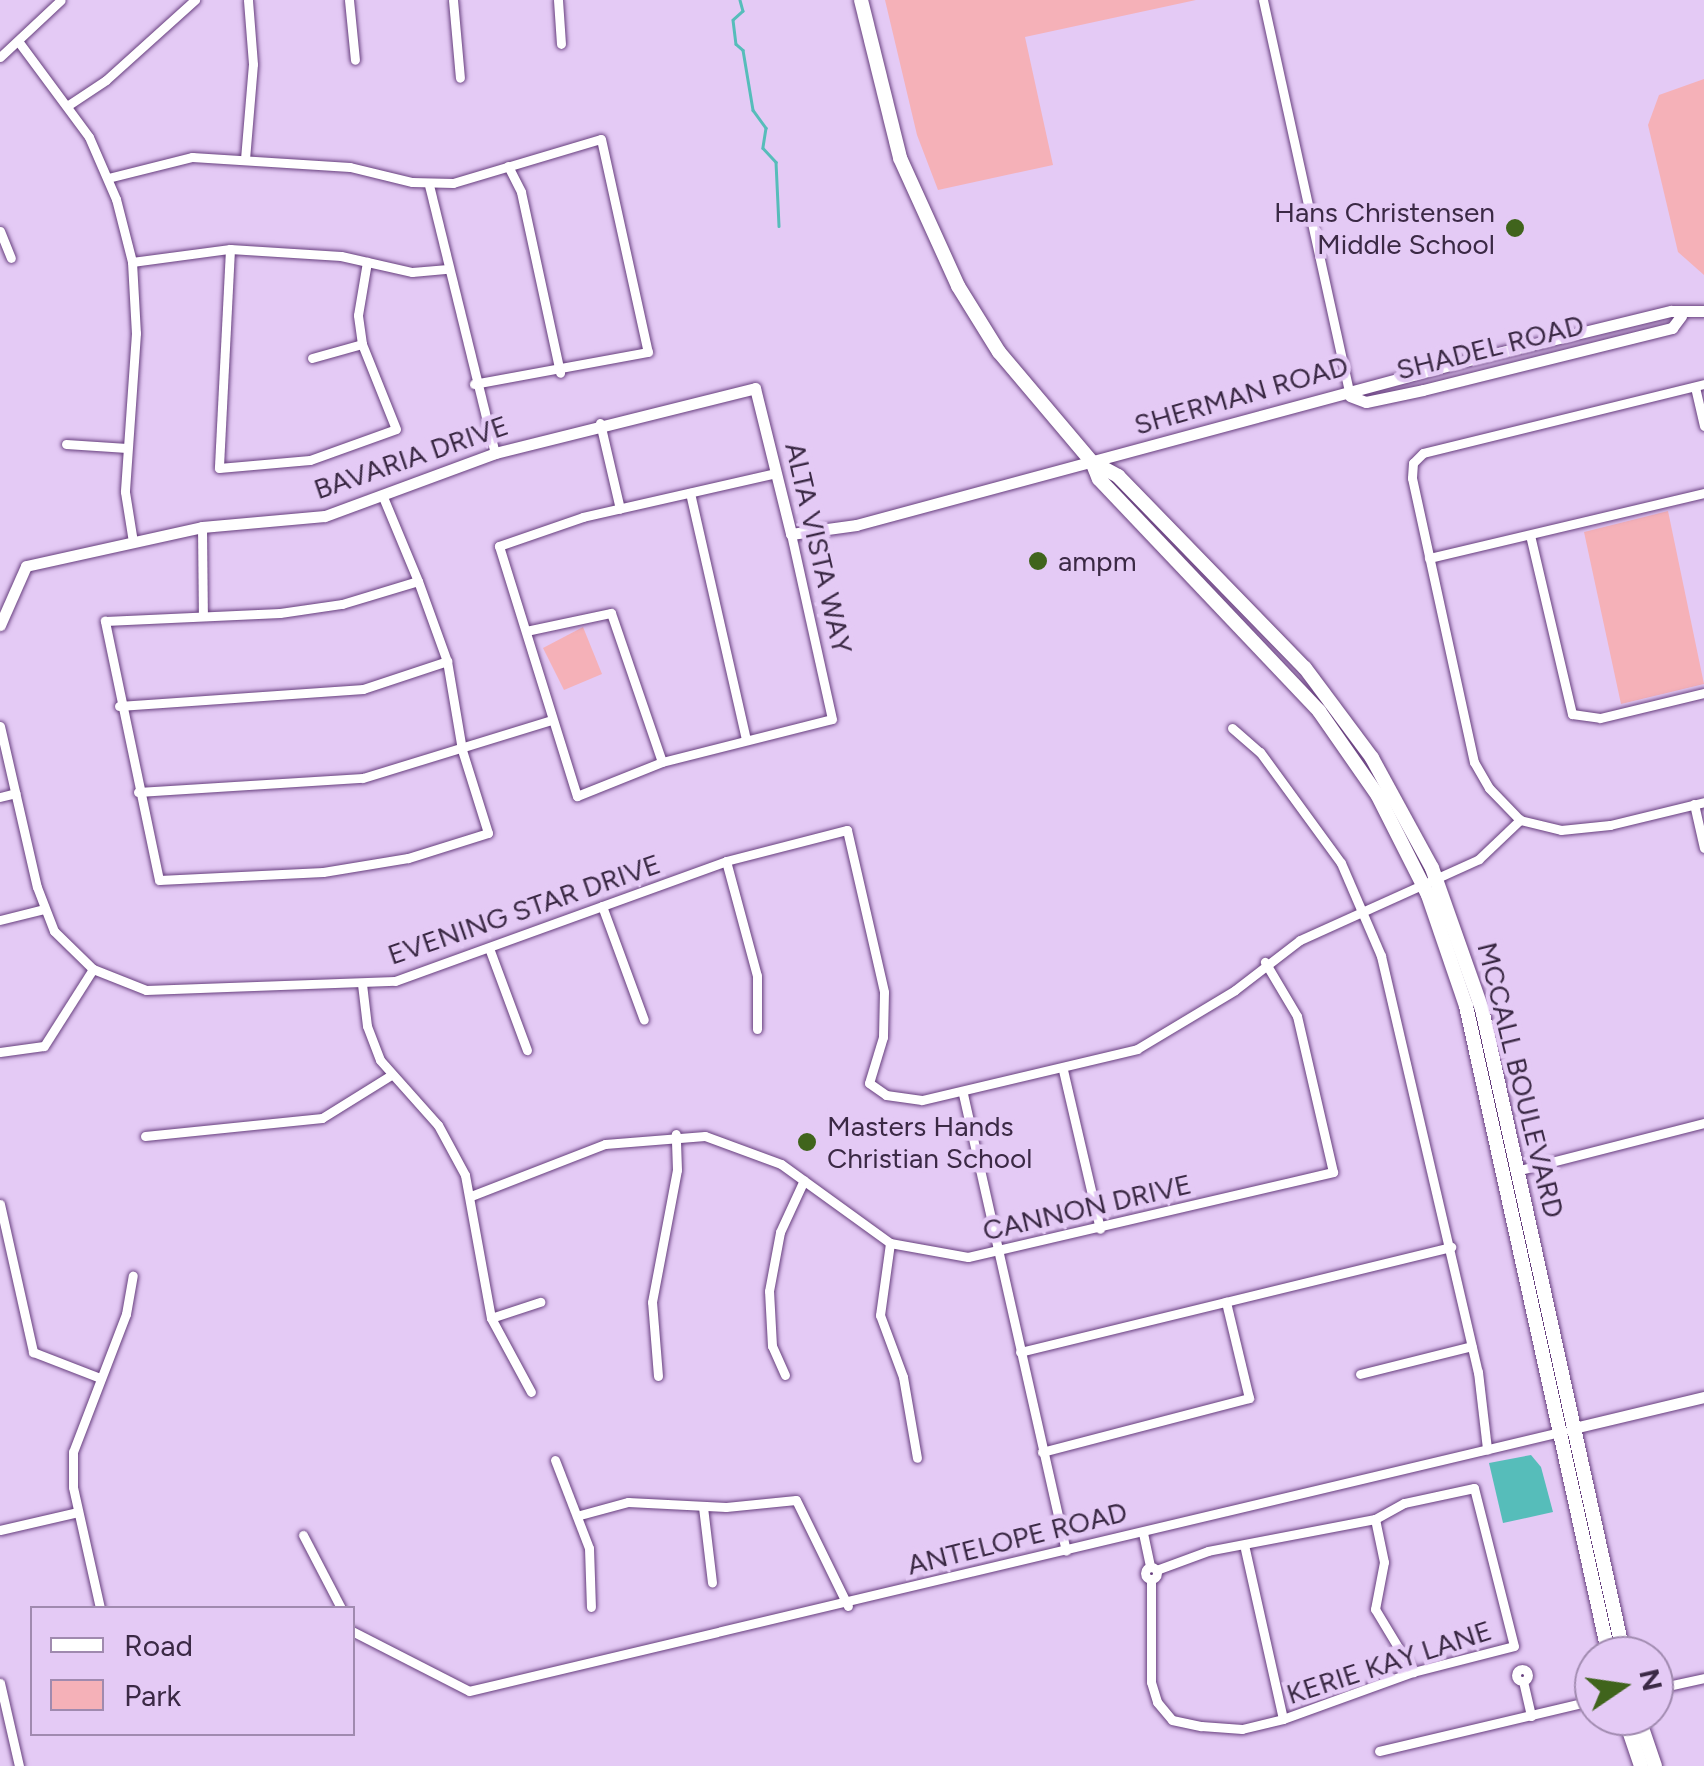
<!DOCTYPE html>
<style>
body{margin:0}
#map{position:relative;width:1704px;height:1766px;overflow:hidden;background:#e4caf5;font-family:Figtree,sans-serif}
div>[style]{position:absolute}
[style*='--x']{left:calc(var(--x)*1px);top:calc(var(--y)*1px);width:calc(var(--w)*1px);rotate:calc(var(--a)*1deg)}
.green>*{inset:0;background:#f5b1b8}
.water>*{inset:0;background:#56bdba}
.stream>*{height:2.5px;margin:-1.25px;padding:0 1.25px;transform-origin:1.25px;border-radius:1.25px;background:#56bdba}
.roads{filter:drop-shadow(0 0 2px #673f7e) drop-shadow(0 0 2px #673f7e)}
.minor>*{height:9px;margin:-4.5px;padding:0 4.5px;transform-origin:4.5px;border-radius:4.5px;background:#fff}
.minor>.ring{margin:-4.5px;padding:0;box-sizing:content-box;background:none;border:9px solid #fff;border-radius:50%}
.tertiary>*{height:11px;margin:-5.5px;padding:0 5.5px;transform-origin:5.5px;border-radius:5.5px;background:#fff}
.secondary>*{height:14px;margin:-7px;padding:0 7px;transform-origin:7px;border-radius:7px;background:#fff}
.dots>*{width:28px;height:28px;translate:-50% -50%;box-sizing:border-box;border:5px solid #e4caf5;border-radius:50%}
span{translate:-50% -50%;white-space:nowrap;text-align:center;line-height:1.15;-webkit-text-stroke:9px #e4caf5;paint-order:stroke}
.poi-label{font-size:28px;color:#3b2945}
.right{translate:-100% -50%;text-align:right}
.left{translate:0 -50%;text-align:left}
.street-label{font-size:28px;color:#3b2945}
.legend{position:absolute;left:30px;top:1606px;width:325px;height:130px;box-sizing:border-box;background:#e4caf5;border:2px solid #a08aaf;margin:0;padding:12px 18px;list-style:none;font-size:30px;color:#3b2945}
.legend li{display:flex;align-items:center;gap:20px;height:50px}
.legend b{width:50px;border:2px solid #a08aaf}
.north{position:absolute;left:1574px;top:1636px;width:100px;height:100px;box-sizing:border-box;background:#e4caf5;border:2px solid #a08aaf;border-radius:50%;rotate:77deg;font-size:28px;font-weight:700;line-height:40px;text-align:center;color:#3b2945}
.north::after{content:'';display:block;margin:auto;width:35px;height:45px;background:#40641c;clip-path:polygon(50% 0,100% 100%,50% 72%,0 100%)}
</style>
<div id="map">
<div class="green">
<div style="clip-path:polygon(885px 0,1196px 0,1025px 37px,1053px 165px,938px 190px,917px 135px)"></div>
<div style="clip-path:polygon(1704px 79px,1704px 275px,1678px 252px,1648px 125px,1659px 95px)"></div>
<div style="clip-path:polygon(1668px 511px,1704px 684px,1621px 704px,1584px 532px)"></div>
<div style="clip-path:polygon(583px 627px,602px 674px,564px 690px,543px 648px)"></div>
</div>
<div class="water">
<div style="clip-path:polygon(1531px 1455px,1541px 1467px,1553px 1512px,1503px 1523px,1489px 1463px)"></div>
</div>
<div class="stream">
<div style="--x:740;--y:0;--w:11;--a:75"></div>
<div style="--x:743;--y:11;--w:13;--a:138"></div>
<div style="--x:733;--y:20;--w:24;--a:83"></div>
<div style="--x:736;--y:44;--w:9;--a:41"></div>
<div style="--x:743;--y:50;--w:61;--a:80.5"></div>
<div style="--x:753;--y:110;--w:22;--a:54"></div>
<div style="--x:766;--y:128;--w:20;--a:99"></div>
<div style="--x:763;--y:148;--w:19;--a:47"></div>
<div style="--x:776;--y:162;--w:64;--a:87.3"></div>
</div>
<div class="roads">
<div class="minor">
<div style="--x:349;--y:0;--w:60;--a:84.3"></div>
<div style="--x:453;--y:0;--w:78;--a:84.9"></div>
<div style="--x:558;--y:0;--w:44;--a:86.1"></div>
<div style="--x:1263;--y:0;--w:405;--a:77.6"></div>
<div style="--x:18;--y:41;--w:119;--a:53.5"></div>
<div style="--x:89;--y:137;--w:68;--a:66.5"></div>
<div style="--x:116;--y:199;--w:65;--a:75.7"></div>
<div style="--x:132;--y:262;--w:71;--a:86.8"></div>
<div style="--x:136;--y:333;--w:159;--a:94"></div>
<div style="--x:125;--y:492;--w:51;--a:80.9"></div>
<div style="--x:0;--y:57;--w:83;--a:-43.1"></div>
<div style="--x:70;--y:104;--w:43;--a:-33.7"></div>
<div style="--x:106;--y:80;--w:120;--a:-42"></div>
<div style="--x:245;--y:159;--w:95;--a:-85.2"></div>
<div style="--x:253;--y:64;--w:64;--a:-94.5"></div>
<div style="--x:508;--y:166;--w:29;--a:63"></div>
<div style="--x:521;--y:192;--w:185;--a:77.8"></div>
<div style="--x:108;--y:178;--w:87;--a:-14"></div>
<div style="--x:192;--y:157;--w:158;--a:3.6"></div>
<div style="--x:350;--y:167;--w:64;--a:13.6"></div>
<div style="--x:412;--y:182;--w:41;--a:1.4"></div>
<div style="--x:453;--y:183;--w:154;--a:-16.6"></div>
<div style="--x:601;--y:139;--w:218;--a:77.6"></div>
<div style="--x:648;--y:352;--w:177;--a:169.6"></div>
<div style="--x:429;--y:185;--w:276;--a:76.2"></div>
<div style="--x:0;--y:231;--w:29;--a:68"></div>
<div style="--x:230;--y:249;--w:219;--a:92.9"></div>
<div style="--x:219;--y:468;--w:91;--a:-5"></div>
<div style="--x:310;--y:460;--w:91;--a:-19.8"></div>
<div style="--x:396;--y:429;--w:92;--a:-111.8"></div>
<div style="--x:362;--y:344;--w:29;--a:-98"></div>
<div style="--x:358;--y:315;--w:54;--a:-80.4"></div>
<div style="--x:132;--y:262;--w:99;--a:-7.6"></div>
<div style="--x:230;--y:249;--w:111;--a:3.6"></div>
<div style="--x:341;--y:256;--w:73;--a:12.7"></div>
<div style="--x:412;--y:272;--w:36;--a:-5"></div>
<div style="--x:312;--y:358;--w:52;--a:-15.6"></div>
<div style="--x:1704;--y:384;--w:289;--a:166.2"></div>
<div style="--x:1423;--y:453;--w:14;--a:135"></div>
<div style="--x:1413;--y:463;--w:15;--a:94"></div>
<div style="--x:1412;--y:478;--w:291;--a:77.7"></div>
<div style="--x:1474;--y:762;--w:30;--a:60"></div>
<div style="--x:1489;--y:788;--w:45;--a:45.9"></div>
<div style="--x:1520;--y:820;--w:42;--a:13.7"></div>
<div style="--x:1561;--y:830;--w:49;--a:-5.8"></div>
<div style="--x:1610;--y:825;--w:97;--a:-13.7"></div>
<div style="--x:1695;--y:387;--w:40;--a:77"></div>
<div style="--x:600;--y:423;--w:88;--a:76.9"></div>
<div style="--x:66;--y:444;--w:61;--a:3.8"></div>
<div style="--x:776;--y:473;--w:198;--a:167.2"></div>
<div style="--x:583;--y:517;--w:89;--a:161"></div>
<div style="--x:499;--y:546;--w:262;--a:72.7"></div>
<div style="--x:577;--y:796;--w:92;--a:-21.8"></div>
<div style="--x:662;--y:762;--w:175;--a:-14.2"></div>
<div style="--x:832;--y:719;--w:189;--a:-102.5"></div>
<div style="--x:690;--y:493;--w:252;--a:77.2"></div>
<div style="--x:383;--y:497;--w:91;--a:67.4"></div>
<div style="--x:418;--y:581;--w:85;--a:70.1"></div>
<div style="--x:447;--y:661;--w:90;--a:80.4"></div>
<div style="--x:462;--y:750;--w:87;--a:72.6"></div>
<div style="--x:488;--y:833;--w:84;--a:162.6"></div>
<div style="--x:408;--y:858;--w:86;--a:170.6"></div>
<div style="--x:323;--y:872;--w:164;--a:177.2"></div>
<div style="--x:159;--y:880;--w:265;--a:-101.8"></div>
<div style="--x:105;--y:621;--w:175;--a:-2.6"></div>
<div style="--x:280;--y:613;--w:63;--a:-8.3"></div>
<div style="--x:342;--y:604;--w:79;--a:-16.8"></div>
<div style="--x:202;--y:527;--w:89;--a:89.4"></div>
<div style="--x:1530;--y:535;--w:184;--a:76.8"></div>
<div style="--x:1572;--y:714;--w:28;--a:8"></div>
<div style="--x:1600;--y:718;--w:107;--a:-13.5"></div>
<div style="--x:1429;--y:558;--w:283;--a:-13.3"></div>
<div style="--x:526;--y:631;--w:87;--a:-12"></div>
<div style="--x:611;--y:613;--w:157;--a:71.1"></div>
<div style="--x:119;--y:706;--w:245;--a:-4"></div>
<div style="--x:363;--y:689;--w:89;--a:-18.4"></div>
<div style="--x:0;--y:726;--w:165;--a:77.1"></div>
<div style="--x:37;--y:887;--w:47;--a:68.9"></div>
<div style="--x:54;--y:931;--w:54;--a:44.3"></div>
<div style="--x:93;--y:969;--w:57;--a:21.6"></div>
<div style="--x:146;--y:990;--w:249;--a:-2.1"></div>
<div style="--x:395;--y:981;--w:352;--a:-19.9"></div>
<div style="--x:726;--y:861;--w:125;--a:-14.4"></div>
<div style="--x:847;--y:830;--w:166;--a:77.1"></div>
<div style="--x:884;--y:992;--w:45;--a:91.3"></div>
<div style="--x:883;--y:1037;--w:48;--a:106.9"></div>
<div style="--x:869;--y:1083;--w:21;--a:35"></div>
<div style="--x:886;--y:1095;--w:36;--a:8"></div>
<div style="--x:922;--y:1100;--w:221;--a:-13.3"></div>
<div style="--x:1137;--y:1049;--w:114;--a:-31"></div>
<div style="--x:1235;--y:990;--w:82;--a:-37.6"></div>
<div style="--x:1300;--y:940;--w:196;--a:-24.3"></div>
<div style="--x:1479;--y:859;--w:57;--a:-43.6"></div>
<div style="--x:1232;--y:728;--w:37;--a:41"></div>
<div style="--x:1260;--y:752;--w:137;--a:53.9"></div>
<div style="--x:1341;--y:863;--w:101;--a:66.7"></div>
<div style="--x:1381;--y:956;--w:427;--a:76.9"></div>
<div style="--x:1478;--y:1372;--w:78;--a:83.3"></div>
<div style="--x:138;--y:792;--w:225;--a:-3.6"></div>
<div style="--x:363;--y:778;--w:197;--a:-17.1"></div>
<div style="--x:0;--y:797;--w:16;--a:-14"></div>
<div style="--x:1694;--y:804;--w:45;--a:77.2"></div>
<div style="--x:726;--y:861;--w:119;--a:74.9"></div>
<div style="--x:757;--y:976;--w:53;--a:90"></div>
<div style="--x:602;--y:906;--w:121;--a:69.8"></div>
<div style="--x:0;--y:920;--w:45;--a:-14"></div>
<div style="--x:489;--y:948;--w:109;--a:69.6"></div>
<div style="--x:362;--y:984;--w:42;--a:83.2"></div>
<div style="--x:367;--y:1026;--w:36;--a:69"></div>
<div style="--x:380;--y:1060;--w:87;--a:48.3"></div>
<div style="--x:438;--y:1125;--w:57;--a:61.6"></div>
<div style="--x:465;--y:1175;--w:145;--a:79.7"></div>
<div style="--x:491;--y:1318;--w:84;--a:61.6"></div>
<div style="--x:0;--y:1052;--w:44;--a:-7.8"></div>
<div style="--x:44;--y:1046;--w:91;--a:-57.5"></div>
<div style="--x:1063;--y:1070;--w:163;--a:76.9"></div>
<div style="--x:963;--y:1094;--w:468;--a:77.3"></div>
<div style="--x:145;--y:1136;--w:178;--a:-5.8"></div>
<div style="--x:322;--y:1118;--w:81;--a:-31.9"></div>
<div style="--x:1516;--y:1171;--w:194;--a:-14.3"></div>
<div style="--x:471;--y:1196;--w:144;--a:-21.2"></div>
<div style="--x:605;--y:1144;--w:100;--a:-4.6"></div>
<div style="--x:705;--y:1136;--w:81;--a:20.2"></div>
<div style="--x:781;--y:1164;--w:135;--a:35.9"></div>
<div style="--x:890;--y:1243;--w:79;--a:10.2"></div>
<div style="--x:968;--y:1257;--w:375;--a:-13.1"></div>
<div style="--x:1333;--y:1172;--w:160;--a:-103"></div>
<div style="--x:1297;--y:1016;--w:63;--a:-120.7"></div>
<div style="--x:0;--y:1204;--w:152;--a:77.4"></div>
<div style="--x:33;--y:1352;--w:72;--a:21.2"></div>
<div style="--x:890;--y:1243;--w:73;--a:97.9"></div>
<div style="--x:880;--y:1315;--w:66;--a:69.6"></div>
<div style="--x:903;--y:1377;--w:82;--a:80.2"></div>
<div style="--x:491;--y:1318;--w:52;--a:-18.1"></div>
<div style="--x:1020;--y:1352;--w:444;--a:-13.7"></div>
<div style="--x:1360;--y:1374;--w:115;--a:-14"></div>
<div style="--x:785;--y:1375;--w:32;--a:-114"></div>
<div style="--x:772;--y:1346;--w:55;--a:-93.1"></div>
<div style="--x:769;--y:1291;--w:60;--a:-79.4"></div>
<div style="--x:780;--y:1232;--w:57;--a:-65.2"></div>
<div style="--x:658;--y:1376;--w:74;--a:-94.6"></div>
<div style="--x:652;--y:1302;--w:134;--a:-79.3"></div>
<div style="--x:677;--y:1170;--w:36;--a:-92"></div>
<div style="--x:1042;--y:1452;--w:214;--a:-14.6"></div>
<div style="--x:1249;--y:1398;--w:99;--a:-103.5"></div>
<div style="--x:555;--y:1460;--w:94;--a:68.9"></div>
<div style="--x:589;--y:1548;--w:59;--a:88.1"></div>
<div style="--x:703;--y:1507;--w:76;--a:83.2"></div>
<div style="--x:580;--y:1515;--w:50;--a:-15.2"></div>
<div style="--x:628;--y:1502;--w:98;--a:2.9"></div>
<div style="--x:726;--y:1507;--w:70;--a:-5.7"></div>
<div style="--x:796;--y:1500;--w:118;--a:63.9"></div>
<div style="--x:1375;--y:1519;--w:44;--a:78.2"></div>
<div style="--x:1384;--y:1562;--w:48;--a:100.8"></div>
<div style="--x:1375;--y:1609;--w:74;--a:58.9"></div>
<div style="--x:0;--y:1530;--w:80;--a:-13"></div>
<div style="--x:1143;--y:1533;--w:35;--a:78"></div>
<div style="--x:303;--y:1535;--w:82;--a:62.5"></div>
<div style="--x:1245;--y:1549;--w:174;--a:77.4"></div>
<div class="ring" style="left:1145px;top:1567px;width:3px;height:3px"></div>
<div style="--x:1151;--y:1579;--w:103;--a:90"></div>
<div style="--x:1151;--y:1682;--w:21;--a:73"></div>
<div style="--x:1157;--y:1702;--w:23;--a:50"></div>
<div style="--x:1172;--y:1720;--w:30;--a:12"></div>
<div style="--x:1201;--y:1726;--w:41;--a:4.2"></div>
<div style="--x:1242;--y:1729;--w:42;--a:-13.7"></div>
<div style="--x:1283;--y:1719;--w:138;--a:-19.9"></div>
<div style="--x:1413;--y:1672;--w:104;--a:-14.4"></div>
<div style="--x:1514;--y:1646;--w:163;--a:-104.2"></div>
<div style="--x:1474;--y:1488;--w:72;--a:167.9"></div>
<div style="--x:1404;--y:1503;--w:33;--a:151"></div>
<div style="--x:1375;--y:1519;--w:170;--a:169.2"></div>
<div style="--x:1208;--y:1551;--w:55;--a:159.9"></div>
<div style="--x:100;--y:1608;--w:124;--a:-102.6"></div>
<div style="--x:73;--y:1487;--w:35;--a:-90"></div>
<div style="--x:73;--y:1452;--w:148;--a:-69"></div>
<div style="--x:126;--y:1314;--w:39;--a:-80"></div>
<div style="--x:352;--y:1631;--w:131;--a:27.1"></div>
<div style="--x:469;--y:1691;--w:1125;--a:-13.36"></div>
<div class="ring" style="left:1516px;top:1669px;width:3px;height:3px"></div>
<div style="--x:1523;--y:1681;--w:36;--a:77"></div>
<div style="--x:0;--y:1683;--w:85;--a:77.1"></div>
<div style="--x:1654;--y:1689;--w:51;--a:-12.4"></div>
<div style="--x:1379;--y:1751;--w:221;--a:-13.3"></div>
</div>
<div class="tertiary">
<div style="--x:1350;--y:396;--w:17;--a:21"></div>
<div style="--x:1366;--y:402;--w:58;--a:-11.9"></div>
<div style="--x:1423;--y:390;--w:257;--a:-14"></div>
<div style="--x:1672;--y:328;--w:15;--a:-53"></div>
<div style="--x:0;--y:625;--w:64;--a:-66.2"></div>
<div style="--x:26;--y:566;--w:180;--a:-12.5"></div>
<div style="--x:202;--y:527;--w:123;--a:-5.1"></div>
<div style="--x:325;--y:516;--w:181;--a:-20.3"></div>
<div style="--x:495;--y:453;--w:268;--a:-14"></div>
<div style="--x:755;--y:388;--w:150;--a:76.1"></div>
<div style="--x:791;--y:534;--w:66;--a:-7.9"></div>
<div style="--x:856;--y:525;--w:627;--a:-15.08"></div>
<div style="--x:1461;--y:362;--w:216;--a:-13.7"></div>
<div style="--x:1671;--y:311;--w:33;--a:0"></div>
<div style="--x:1574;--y:1428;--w:134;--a:-13.4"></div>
</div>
<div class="secondary">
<div style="--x:861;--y:0;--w:163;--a:76.1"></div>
<div style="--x:900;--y:158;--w:141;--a:65.6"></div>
<div style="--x:958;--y:286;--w:78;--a:58.2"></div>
<div style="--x:999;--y:352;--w:144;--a:49.8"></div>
<div style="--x:1092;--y:462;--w:30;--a:28"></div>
<div style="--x:1118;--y:476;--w:268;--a:45.8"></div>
<div style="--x:1305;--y:668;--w:112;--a:53.3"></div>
<div style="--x:1372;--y:758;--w:125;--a:61.4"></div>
<div style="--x:1432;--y:868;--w:150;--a:70.5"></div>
<div style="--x:1482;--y:1009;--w:662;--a:77.62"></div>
<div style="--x:1092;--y:462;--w:18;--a:68"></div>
<div style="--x:1099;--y:479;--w:320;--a:46.5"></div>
<div style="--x:1319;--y:711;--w:103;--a:55.2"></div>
<div style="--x:1378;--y:796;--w:111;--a:63.2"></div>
<div style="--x:1428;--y:895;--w:117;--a:71.1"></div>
<div style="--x:1466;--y:1006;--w:666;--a:77.59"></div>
<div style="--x:1624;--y:1716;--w:53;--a:71.2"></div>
<div style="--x:1638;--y:1716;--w:53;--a:71.2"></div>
</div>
</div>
<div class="dots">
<div style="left:1515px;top:228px;background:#40641c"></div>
<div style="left:1038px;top:561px;background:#40641c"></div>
<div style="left:807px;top:1142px;background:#40641c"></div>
</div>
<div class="poi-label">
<span class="right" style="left:1495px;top:228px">Hans Christensen<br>Middle School</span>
<span class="left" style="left:1058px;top:561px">ampm</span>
<span class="left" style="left:827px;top:1142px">Masters Hands<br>Christian School</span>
</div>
<div class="street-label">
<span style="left:1490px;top:347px;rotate:-14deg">SHADEL ROAD</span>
<span style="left:1241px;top:395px;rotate:-16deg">SHERMAN ROAD</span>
<span style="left:411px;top:457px;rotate:-19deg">BAVARIA DRIVE</span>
<span style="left:819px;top:548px;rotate:77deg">ALTA VISTA WAY</span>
<span style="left:524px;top:909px;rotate:-19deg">EVENING STAR DRIVE</span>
<span style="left:1521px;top:1080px;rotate:76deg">MCCALL BOULEVARD</span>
<span style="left:1087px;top:1207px;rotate:-13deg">CANNON DRIVE</span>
<span style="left:1017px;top:1538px;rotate:-14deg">ANTELOPE ROAD</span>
<span style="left:1389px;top:1662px;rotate:-18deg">KERIE KAY LANE</span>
</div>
<ul class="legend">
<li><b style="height:12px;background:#fff"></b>Road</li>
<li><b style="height:28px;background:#f5b1b8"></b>Park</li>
</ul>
<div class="north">N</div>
</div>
